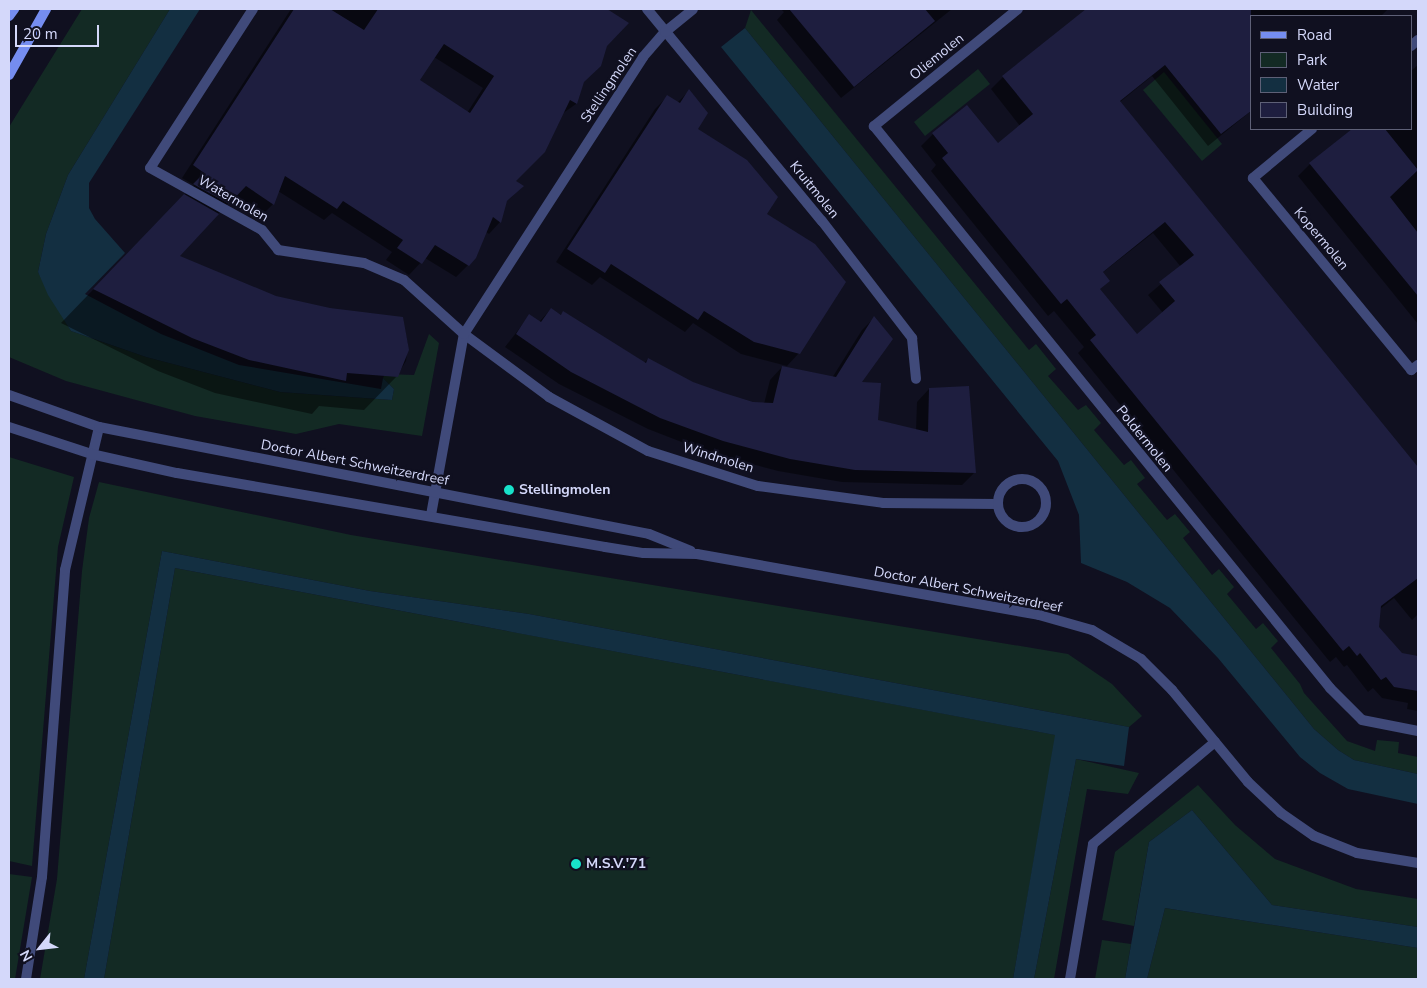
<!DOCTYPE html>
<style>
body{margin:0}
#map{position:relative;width:1427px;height:988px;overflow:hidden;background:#101020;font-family:"Nunito Sans",sans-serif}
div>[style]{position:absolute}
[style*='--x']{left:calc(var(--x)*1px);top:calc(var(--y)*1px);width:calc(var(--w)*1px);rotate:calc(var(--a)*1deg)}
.green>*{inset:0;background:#132a24}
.water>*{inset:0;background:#132f41}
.shadow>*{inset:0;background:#0007}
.building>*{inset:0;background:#1e1e3f}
.service>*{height:10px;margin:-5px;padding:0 5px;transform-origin:5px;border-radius:5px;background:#404a7a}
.minor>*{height:10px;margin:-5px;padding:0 5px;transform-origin:5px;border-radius:5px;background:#404a7a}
.minor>.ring{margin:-5px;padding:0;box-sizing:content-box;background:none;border:10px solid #404a7a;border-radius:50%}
.tertiary>*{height:10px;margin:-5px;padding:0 5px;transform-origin:5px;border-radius:5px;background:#404a7a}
.secondary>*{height:10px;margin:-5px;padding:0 5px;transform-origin:5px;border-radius:5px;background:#758df0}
.dots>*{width:14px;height:14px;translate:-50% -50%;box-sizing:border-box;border:2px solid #101020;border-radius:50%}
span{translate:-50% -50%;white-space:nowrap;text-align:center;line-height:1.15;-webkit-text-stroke:4.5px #101020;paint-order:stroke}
.street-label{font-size:14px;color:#d4d8fa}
.poi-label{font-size:14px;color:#d4d8fa;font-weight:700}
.left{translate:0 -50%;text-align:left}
.frame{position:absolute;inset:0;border:10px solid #d4d8fa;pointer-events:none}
.legend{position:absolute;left:1250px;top:15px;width:162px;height:115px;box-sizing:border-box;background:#101020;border:1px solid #5e6077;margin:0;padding:6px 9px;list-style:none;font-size:15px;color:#d4d8fa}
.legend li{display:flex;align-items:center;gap:10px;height:25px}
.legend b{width:25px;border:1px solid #5e6077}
.north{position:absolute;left:15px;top:923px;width:50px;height:50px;-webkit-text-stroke:4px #101020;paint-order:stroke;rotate:241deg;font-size:14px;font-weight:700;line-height:20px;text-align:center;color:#d4d8fa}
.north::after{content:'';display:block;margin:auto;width:18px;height:22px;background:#d4d8fa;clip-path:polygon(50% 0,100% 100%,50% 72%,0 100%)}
.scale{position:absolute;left:15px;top:25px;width:84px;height:22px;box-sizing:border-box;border:2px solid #d4d8fa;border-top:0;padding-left:6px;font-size:15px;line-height:18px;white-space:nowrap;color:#d4d8fa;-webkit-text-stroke:4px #101020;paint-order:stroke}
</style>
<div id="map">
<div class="green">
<div style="clip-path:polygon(82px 9px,170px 9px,68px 175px,46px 234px,38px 272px,71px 331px,146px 357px,280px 392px,392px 400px,394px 389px,383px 378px,385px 374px,414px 375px,429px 334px,439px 343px,422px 436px,339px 424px,296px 434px,195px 416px,66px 381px,9px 357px,9px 127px)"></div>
<div style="clip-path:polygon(751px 10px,1029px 350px,1036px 344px,1056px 369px,1048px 376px,1078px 410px,1086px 405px,1101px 423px,1094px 430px,1124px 465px,1131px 460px,1145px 478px,1137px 484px,1167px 520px,1175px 514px,1190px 532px,1183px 538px,1212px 575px,1219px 569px,1234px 587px,1227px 594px,1256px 629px,1263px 623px,1278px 641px,1271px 648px,1300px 684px,1304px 693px,1347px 741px,1375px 751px,1377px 740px,1399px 742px,1398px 753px,1418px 757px,1418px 774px,1354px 760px,1338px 750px,1314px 729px,745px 28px)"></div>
<div style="clip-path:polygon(978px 69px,990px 84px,925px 136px,914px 122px)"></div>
<div style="clip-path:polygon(1164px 72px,1222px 144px,1202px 161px,1143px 90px)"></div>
<div style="clip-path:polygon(9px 457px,74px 477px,58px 547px,32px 866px,9px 861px)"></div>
<div style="clip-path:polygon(99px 482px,351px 535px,1068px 654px,1112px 684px,1142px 716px,1129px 727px,529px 614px,370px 591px,162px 551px,84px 979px,40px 979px,57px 879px,82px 571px,89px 518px)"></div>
<div style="clip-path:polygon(175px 568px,1056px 735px,1013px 979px,104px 979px)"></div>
<div style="clip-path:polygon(1076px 759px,1139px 773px,1128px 794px,1087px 789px,1054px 979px,1034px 979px)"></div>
<div style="clip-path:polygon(1198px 785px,1235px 825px,1275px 859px,1356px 889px,1418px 899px,1418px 927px,1272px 905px,1192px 810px,1149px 842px,1134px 926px,1102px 920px,1115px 852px)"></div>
<div style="clip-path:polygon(9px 874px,32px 877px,15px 979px,9px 979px)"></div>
<div style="clip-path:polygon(1165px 908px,1418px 948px,1418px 979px,1147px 979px)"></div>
<div style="clip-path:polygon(1102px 940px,1131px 944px,1125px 979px,1095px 979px)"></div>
</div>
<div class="water">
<div style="clip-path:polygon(170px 9px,200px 9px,89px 183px,89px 208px,95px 219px,125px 253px,85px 294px,161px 334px,239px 365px,381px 389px,383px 378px,394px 389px,392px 400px,280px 392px,146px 357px,71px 331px,48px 295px,38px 272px,46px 234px,68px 175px)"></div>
<div style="clip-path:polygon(745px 28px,1314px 729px,1338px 750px,1354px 760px,1418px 774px,1418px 804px,1348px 789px,1320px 773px,1300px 757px,1218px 658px,1170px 608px,1127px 582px,1081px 563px,1079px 515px,1058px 461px,721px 47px)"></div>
<div style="clip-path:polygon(162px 551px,370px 591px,529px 614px,1129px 727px,1124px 766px,1076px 759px,1034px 979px,1013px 979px,1055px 735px,175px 568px,104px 979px,84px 979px)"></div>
<div style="clip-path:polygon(1192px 810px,1272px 905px,1418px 927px,1418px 948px,1165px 908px,1147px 979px,1125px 979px,1149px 842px)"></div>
</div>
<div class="shadow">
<div style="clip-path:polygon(evenodd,291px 9px,605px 9px,627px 23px,606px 46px,583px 82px,576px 104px,562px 114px,514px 181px,522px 187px,505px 203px,500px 222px,489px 234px,486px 232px,468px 265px,456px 277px,425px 258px,409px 275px,386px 260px,392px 252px,332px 213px,324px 220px,278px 191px,273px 204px,261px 216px,234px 197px,178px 257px,276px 297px,330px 310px,402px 318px,408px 345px,406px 361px,397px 376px,364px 410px,319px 406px,312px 414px,215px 393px,158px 371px,61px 323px,194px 185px,182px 178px,291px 9px,434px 57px,483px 88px,467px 113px,418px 81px,434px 57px)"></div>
<div style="clip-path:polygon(781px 9px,952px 9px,841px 98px,777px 20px,784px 12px)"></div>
<div style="clip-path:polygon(evenodd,1105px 9px,1388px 9px,1381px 16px,1251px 16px,1251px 111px,1208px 146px,1152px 76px,1120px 102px,1418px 469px,1418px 614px,1412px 620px,1394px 598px,1380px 609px,1378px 627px,1414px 670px,1418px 647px,1418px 711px,1407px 709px,1408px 703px,1382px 698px,1373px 688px,1368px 692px,1347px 665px,1344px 667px,1336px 657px,1330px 662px,1078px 353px,1084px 347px,1054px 311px,1048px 316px,931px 171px,936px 165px,921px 146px,933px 134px,997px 145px,1020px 126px,991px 89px,1003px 77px,1075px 32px,1105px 9px,1153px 233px,1181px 267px,1148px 295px,1163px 313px,1137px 336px,1099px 290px,1102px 273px,1153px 233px)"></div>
<div style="clip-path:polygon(1418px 65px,1418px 324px,1298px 176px,1310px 164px,1371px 129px,1411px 129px,1411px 71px)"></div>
<div style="clip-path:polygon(689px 91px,696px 129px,765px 214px,799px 353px,787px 366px,741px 354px,693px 323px,685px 332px,600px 277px,592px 285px,556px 262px,655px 109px,667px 97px,677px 103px)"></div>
<div style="clip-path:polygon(551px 309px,644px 363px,648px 359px,693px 383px,752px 403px,764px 404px,770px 380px,782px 367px,832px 378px,862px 330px,874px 318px,860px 383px,877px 421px,916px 430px,917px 402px,929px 389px,974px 473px,962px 485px,842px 482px,778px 471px,710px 453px,648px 429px,559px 384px,505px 347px,529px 316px,539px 322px)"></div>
</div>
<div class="building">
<div style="clip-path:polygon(evenodd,294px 9px,330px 9px,364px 30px,378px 9px,607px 9px,629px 23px,607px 46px,601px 66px,584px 82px,577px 104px,570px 100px,545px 152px,516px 181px,524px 186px,507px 201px,501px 223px,493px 217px,476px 258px,469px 266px,435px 245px,422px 264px,397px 248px,403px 240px,343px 201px,337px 209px,285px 176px,274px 205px,246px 186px,229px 204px,193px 184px,204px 173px,193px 165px,294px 9px,444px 44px,494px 76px,470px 113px,420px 80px,444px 44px)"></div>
<div style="clip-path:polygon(789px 9px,925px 9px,935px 21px,854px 87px)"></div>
<div style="clip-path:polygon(evenodd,1086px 9px,1251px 9px,1251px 111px,1221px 134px,1165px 65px,1120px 101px,1418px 467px,1418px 578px,1381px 606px,1379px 627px,1402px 653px,1418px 656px,1418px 691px,1394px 687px,1386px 677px,1381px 680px,1360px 653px,1357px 656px,1349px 646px,1343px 651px,1090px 340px,1096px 335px,1067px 299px,1061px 304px,942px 158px,948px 153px,932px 133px,967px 105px,998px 143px,1033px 114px,1002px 76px,1086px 9px,1165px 222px,1194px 255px,1159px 282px,1175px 301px,1137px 334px,1100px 289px,1110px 281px,1103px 272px,1165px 222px)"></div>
<div style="clip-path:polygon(689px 89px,708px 113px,698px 129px,747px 160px,778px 197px,767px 214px,815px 244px,846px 282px,800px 354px,754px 342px,704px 311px,698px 320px,611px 264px,605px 273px,567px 249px,667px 95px,680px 103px)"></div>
<div style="clip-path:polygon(1352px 129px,1385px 129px,1418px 170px,1390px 197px,1418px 233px,1418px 296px,1309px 163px)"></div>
<div style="clip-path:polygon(184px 194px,219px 214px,180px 256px,276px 296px,330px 308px,403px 317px,409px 350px,398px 377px,347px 373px,346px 381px,249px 360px,192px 338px,93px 289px)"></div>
<div style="clip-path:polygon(551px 308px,561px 315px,563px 311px,646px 363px,648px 358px,693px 382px,724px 393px,753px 402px,773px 403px,782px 366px,836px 377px,874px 316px,893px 339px,862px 382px,881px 383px,878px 420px,928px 432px,929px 388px,969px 386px,976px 473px,855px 470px,790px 459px,723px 441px,660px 418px,571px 372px,516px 334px,529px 314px,541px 322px)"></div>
</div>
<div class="service">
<div style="--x:26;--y:979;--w:103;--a:-81.1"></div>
<div style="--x:42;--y:877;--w:308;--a:-85.7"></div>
<div style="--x:65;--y:570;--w:147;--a:-76.6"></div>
<div style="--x:1070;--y:979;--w:137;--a:-80.3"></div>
<div style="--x:1093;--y:844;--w:159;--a:-39.9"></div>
</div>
<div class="minor">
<div style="--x:253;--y:9;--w:189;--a:122.9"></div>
<div style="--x:150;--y:168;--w:128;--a:29"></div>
<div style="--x:262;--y:230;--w:26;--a:51"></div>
<div style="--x:278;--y:250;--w:87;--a:8.6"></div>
<div style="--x:364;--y:263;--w:43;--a:23"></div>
<div style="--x:404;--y:280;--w:81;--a:42"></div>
<div style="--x:464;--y:334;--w:106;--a:36.5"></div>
<div style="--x:549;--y:397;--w:113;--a:28.6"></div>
<div style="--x:648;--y:451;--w:115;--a:17.7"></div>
<div style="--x:758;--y:486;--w:126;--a:7.7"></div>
<div style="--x:883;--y:503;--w:115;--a:0.5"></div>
<div style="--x:647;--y:9;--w:275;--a:50.5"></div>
<div style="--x:822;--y:221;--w:148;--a:52.4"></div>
<div style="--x:912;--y:338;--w:41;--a:84.4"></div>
<div style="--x:1018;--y:9;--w:186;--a:140.9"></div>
<div style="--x:874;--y:126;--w:724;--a:50.94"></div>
<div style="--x:1330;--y:688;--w:45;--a:45"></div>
<div style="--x:1362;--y:720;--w:57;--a:11.1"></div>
<div style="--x:1411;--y:46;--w:9;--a:-41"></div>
<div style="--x:1312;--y:129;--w:77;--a:140.3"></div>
<div style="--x:1253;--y:178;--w:249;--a:50.5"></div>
<div style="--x:1411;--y:370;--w:9;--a:-36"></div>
<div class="ring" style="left:998px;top:479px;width:38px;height:38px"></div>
<div style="--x:431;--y:515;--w:184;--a:-79.7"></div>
<div style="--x:464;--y:334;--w:330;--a:-57.1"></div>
<div style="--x:643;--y:57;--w:33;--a:-49"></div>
<div style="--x:665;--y:32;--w:36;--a:-39"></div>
</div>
<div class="tertiary">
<div style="--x:9;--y:395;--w:96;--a:19.6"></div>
<div style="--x:99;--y:427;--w:560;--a:11.01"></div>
<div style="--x:649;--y:534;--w:45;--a:22"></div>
<div style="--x:9;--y:427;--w:86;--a:18.2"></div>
<div style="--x:91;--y:454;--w:88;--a:12.5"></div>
<div style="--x:177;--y:473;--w:434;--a:9.8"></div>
<div style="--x:605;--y:547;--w:39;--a:9"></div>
<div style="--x:644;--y:553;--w:53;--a:1.1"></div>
<div style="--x:697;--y:554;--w:347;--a:10.1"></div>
<div style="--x:1039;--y:615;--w:55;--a:15.8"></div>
<div style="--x:1092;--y:630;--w:57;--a:30.6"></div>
<div style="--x:1141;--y:659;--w:44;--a:45"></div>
<div style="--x:1172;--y:690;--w:119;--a:50.4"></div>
<div style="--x:1248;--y:782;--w:45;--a:43.2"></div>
<div style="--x:1281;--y:813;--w:40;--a:34.9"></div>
<div style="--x:1314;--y:836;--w:46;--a:21.6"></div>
<div style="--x:1357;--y:853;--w:62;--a:9.3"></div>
</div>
<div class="secondary">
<div style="--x:9;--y:16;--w:9;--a:-54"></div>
<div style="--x:9;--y:75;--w:76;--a:-60.7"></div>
</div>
<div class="dots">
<div style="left:509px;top:490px;background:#18e2ca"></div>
<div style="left:576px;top:864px;background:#18e2ca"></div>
</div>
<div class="street-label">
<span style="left:937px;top:57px;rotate:-39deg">Oliemolen</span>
<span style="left:609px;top:85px;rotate:-56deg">Stellingmolen</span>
<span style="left:814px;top:190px;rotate:51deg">Kruitmolen</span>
<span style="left:233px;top:199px;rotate:30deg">Watermolen</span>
<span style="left:1321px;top:239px;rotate:50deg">Kopermolen</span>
<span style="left:1144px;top:439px;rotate:51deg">Poldermolen</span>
<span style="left:718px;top:458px;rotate:17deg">Windmolen</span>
<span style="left:355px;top:463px;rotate:11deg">Doctor Albert Schweitzerdreef</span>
<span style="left:968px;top:590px;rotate:11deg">Doctor Albert Schweitzerdreef</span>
</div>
<div class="poi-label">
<span class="left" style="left:519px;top:490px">Stellingmolen</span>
<span class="left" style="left:586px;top:864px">M.S.V.'71</span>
</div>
<div class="frame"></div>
<ul class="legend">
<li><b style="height:6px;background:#758df0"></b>Road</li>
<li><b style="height:14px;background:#132a24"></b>Park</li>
<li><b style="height:14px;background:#132f41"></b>Water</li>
<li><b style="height:14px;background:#1e1e3f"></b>Building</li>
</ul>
<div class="north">N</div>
<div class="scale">20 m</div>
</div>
